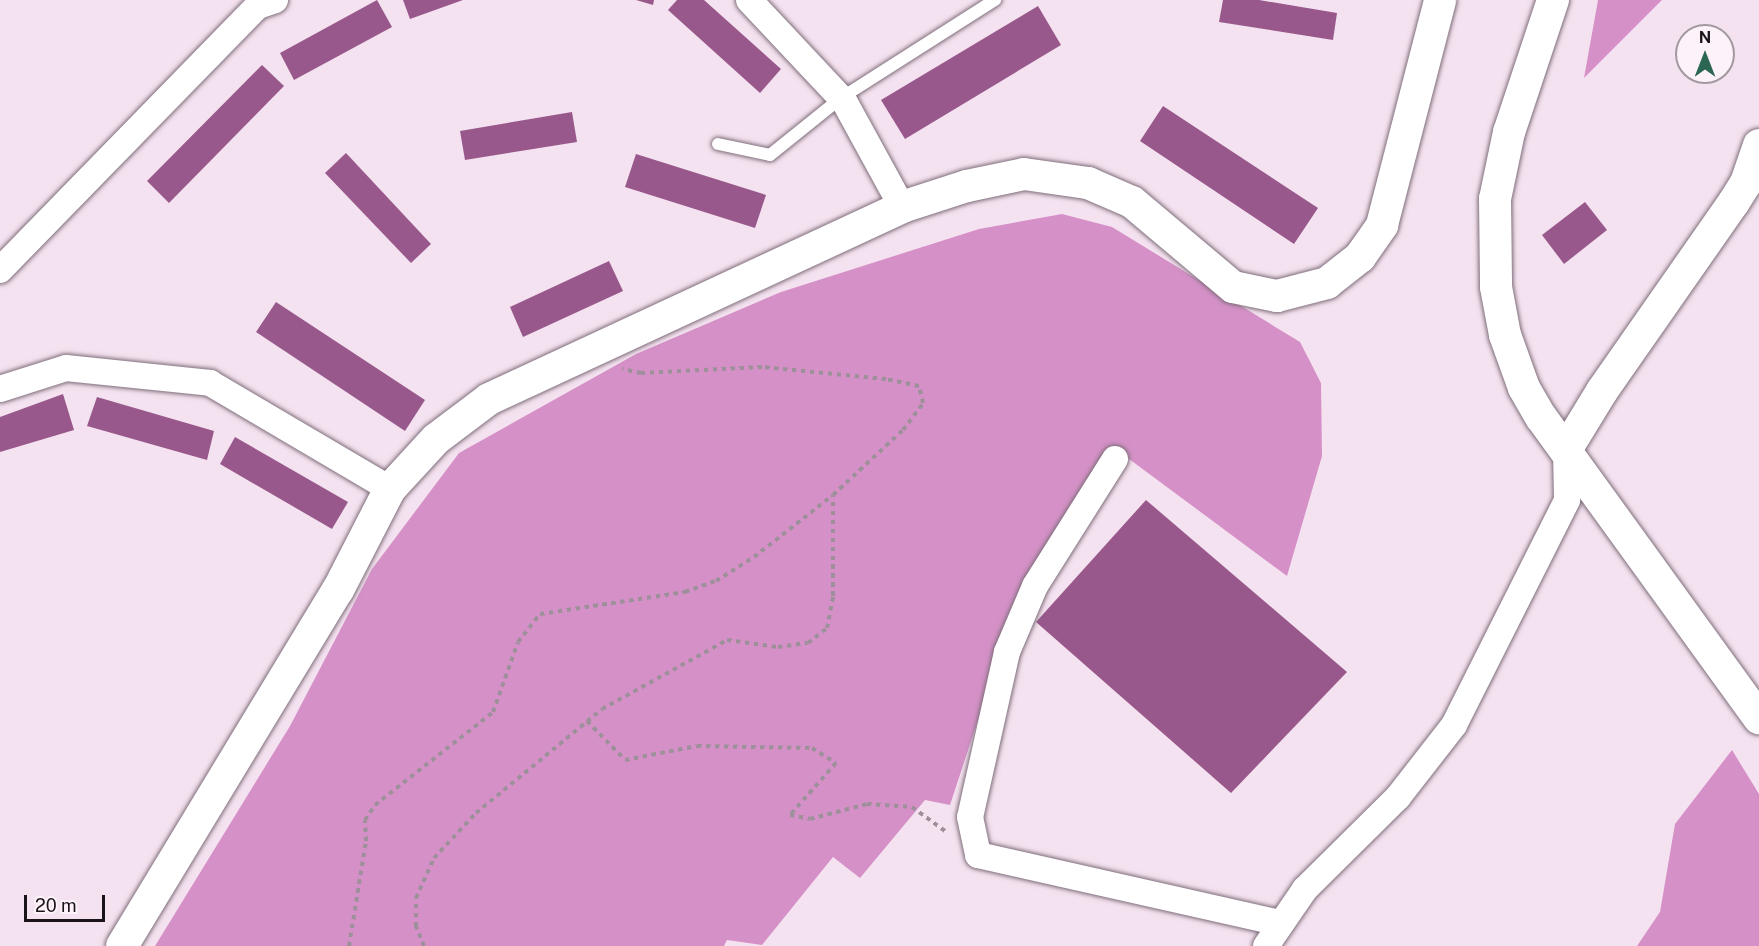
<!DOCTYPE html>
<style>
body{margin:0}
#map{position:relative;width:1759px;height:946px;overflow:hidden;background:#f5e2f0;font-family:"Public Sans",sans-serif}
div>[style]{position:absolute}
[style*='--x']{left:calc(var(--x)*1px);top:calc(var(--y)*1px);width:calc(var(--w)*1px);rotate:calc(var(--a)*1deg)}
.forest>*{inset:0;background:#d591c7}
.building>*{inset:0;background:#98588b}
.path>*{height:4px;margin-top:-2px;transform-origin:0;background:repeating-linear-gradient(90deg,#9e909a 0 4.5px,transparent 0 9px)}
.roads{filter:drop-shadow(0 0 2px #7f6e7b) drop-shadow(0 0 2px #7f6e7b)}
.service>*{height:12px;margin:-6px;padding:0 6px;transform-origin:6px;border-radius:6px;background:#fff}
.minor>*{height:26px;margin:-13px;padding:0 13px;transform-origin:13px;border-radius:13px;background:#fff}
.tertiary>*{height:32px;margin:-16px;padding:0 16px;transform-origin:16px;border-radius:16px;background:#fff}
span{translate:-50% -50%;white-space:nowrap;text-align:center;line-height:1.15;-webkit-text-stroke:5px #fdf1fa;paint-order:stroke}
.north{position:absolute;left:1675px;top:24px;width:60px;height:60px;box-sizing:border-box;background:#fdf1fa;border:2px solid #a299a0;border-radius:50%;rotate:0deg;font-size:16px;font-weight:700;line-height:24px;text-align:center;color:#1a1419}
.north::after{content:'';display:block;margin:auto;width:21px;height:27px;background:#2a6651;clip-path:polygon(50% 0,100% 100%,50% 72%,0 100%)}
.scale{position:absolute;left:24px;top:895px;width:81px;height:27px;box-sizing:border-box;border:3px solid #1a1419;border-top:0;padding-left:8px;font-size:18px;line-height:21px;white-space:nowrap;color:#1a1419;-webkit-text-stroke:4px #fdf1fa;paint-order:stroke}
</style>
<div id="map">
<div class="forest">
<div style="clip-path:polygon(1598px 0,1662px 0,1584px 78px)"></div>
<div style="clip-path:polygon(1062px 214px,1112px 227px,1300px 342px,1321px 383px,1322px 456px,1287px 576px,1125px 456px,1008px 629px,950px 805px,925px 800px,860px 878px,833px 857px,762px 945px,727px 940px,724px 946px,155px 946px,290px 726px,372px 569px,459px 453px,636px 354px,781px 292px,979px 229px)"></div>
<div style="clip-path:polygon(1732px 750px,1759px 794px,1759px 946px,1637px 946px,1660px 912px,1675px 824px)"></div>
</div>
<div class="building">
<div style="clip-path:polygon(377px 0,392px 27px,294px 80px,280px 53px)"></div>
<div style="clip-path:polygon(403px 0,463px 0,410px 19px)"></div>
<div style="clip-path:polygon(636px 0,654px 0,653px 5px)"></div>
<div style="clip-path:polygon(677px 0,704px 0,781px 69px,760px 93px,668px 10px)"></div>
<div style="clip-path:polygon(1223px 0,1259px 0,1337px 13px,1333px 40px,1219px 22px)"></div>
<div style="clip-path:polygon(1038px 6px,1061px 45px,905px 139px,881px 100px)"></div>
<div style="clip-path:polygon(262px 65px,284px 86px,169px 203px,147px 181px)"></div>
<div style="clip-path:polygon(1163px 106px,1318px 208px,1294px 244px,1140px 141px)"></div>
<div style="clip-path:polygon(572px 112px,577px 142px,465px 160px,460px 131px)"></div>
<div style="clip-path:polygon(346px 153px,431px 244px,411px 263px,325px 173px)"></div>
<div style="clip-path:polygon(636px 154px,766px 195px,755px 228px,625px 187px)"></div>
<div style="clip-path:polygon(1585px 202px,1607px 230px,1564px 264px,1542px 235px)"></div>
<div style="clip-path:polygon(609px 261px,623px 291px,523px 337px,510px 307px)"></div>
<div style="clip-path:polygon(276px 302px,425px 400px,405px 431px,256px 332px)"></div>
<div style="clip-path:polygon(63px 394px,74px 430px,0 452px,0 417px)"></div>
<div style="clip-path:polygon(97px 397px,214px 431px,207px 460px,87px 426px)"></div>
<div style="clip-path:polygon(235px 437px,348px 502px,332px 529px,220px 464px)"></div>
<div style="clip-path:polygon(1146px 500px,1347px 672px,1231px 793px,1036px 622px)"></div>
</div>
<div class="path">
<div style="--x:587;--y:721;--w:54;--a:45.7"></div>
<div style="--x:625;--y:760;--w:73;--a:-11"></div>
<div style="--x:697;--y:746;--w:115;--a:1"></div>
<div style="--x:812;--y:748;--w:28;--a:32"></div>
<div style="--x:836;--y:763;--w:69;--a:131.5"></div>
<div style="--x:790;--y:815;--w:20;--a:11"></div>
<div style="--x:810;--y:819;--w:59;--a:-14.7"></div>
<div style="--x:867;--y:804;--w:45;--a:3.8"></div>
<div style="--x:912;--y:807;--w:41;--a:36"></div>
<div style="--x:349;--y:946;--w:106;--a:-80.8"></div>
<div style="--x:366;--y:841;--w:21;--a:-93"></div>
<div style="--x:365;--y:820;--w:18;--a:-56"></div>
<div style="--x:375;--y:805;--w:150;--a:-38.2"></div>
<div style="--x:493;--y:712;--w:74;--a:-70.3"></div>
<div style="--x:518;--y:642;--w:36;--a:-52"></div>
<div style="--x:540;--y:614;--w:147;--a:-8.6"></div>
<div style="--x:685;--y:592;--w:33;--a:-20"></div>
<div style="--x:716;--y:581;--w:45;--a:-32.3"></div>
<div style="--x:754;--y:557;--w:100;--a:-38.1"></div>
<div style="--x:833;--y:495;--w:96;--a:-42.9"></div>
<div style="--x:903;--y:430;--w:34;--a:-53"></div>
<div style="--x:923;--y:403;--w:17;--a:-103"></div>
<div style="--x:919;--y:386;--w:34;--a:-168"></div>
<div style="--x:886;--y:379;--w:125;--a:-174.5"></div>
<div style="--x:762;--y:367;--w:121;--a:177.2"></div>
<div style="--x:641;--y:373;--w:19;--a:-168"></div>
<div style="--x:424;--y:946;--w:22;--a:-112"></div>
<div style="--x:416;--y:926;--w:28;--a:-90"></div>
<div style="--x:416;--y:898;--w:44;--a:-65.8"></div>
<div style="--x:434;--y:858;--w:62;--a:-47"></div>
<div style="--x:476;--y:813;--w:163;--a:-39.5"></div>
<div style="--x:602;--y:709;--w:143;--a:-28.9"></div>
<div style="--x:727;--y:640;--w:51;--a:7.8"></div>
<div style="--x:778;--y:647;--w:30;--a:-8"></div>
<div style="--x:808;--y:643;--w:24;--a:-38"></div>
<div style="--x:827;--y:628;--w:33;--a:-79"></div>
<div style="--x:833;--y:596;--w:101;--a:-90"></div>
</div>
<div class="roads">
<div class="service">
<div style="--x:718;--y:144;--w:53;--a:11.9"></div>
<div style="--x:770;--y:155;--w:91;--a:-38.8"></div>
<div style="--x:841;--y:98;--w:183;--a:-32.5"></div>
</div>
<div class="minor">
<div style="--x:749;--y:0;--w:139;--a:46.8"></div>
<div style="--x:844;--y:101;--w:121;--a:61.3"></div>
<div style="--x:0;--y:270;--w:369;--a:-45.7"></div>
<div style="--x:258;--y:6;--w:18;--a:-19"></div>
<div style="--x:0;--y:389;--w:69;--a:-17.7"></div>
<div style="--x:66;--y:368;--w:145;--a:5.9"></div>
<div style="--x:210;--y:383;--w:209;--a:30.5"></div>
<div style="--x:1115;--y:459;--w:150;--a:122.2"></div>
<div style="--x:1035;--y:586;--w:72;--a:113"></div>
<div style="--x:1007;--y:652;--w:169;--a:102.6"></div>
<div style="--x:970;--y:817;--w:39;--a:78"></div>
<div style="--x:978;--y:855;--w:309;--a:12.7"></div>
<div style="--x:1266;--y:946;--w:69;--a:-55.6"></div>
<div style="--x:1305;--y:889;--w:131;--a:-44.7"></div>
<div style="--x:1398;--y:797;--w:91;--a:-52.1"></div>
<div style="--x:1454;--y:725;--w:252;--a:-63.3"></div>
<div style="--x:1567;--y:500;--w:50;--a:-91.1"></div>
</div>
<div class="tertiary">
<div style="--x:1553;--y:0;--w:139;--a:108.4"></div>
<div style="--x:1509;--y:132;--w:68;--a:101.8"></div>
<div style="--x:1495;--y:199;--w:88;--a:89.3"></div>
<div style="--x:1496;--y:287;--w:49;--a:79.4"></div>
<div style="--x:1505;--y:335;--w:56;--a:70.3"></div>
<div style="--x:1524;--y:388;--w:34;--a:60"></div>
<div style="--x:1541;--y:417;--w:372;--a:54.1"></div>
<div style="--x:1566;--y:450;--w:69;--a:-58.6"></div>
<div style="--x:1602;--y:391;--w:231;--a:-55.1"></div>
<div style="--x:1734;--y:202;--w:22;--a:-58"></div>
<div style="--x:1746;--y:183;--w:40;--a:-71.1"></div>
<div style="--x:122;--y:946;--w:416;--a:-58.8"></div>
<div style="--x:338;--y:590;--w:114;--a:-62.8"></div>
<div style="--x:390;--y:489;--w:68;--a:-47.4"></div>
<div style="--x:436;--y:439;--w:66;--a:-37"></div>
<div style="--x:489;--y:399;--w:455;--a:-24.9"></div>
<div style="--x:902;--y:207;--w:68;--a:-17.9"></div>
<div style="--x:967;--y:186;--w:58;--a:-11.9"></div>
<div style="--x:1024;--y:174;--w:65;--a:8"></div>
<div style="--x:1088;--y:183;--w:48;--a:23.4"></div>
<div style="--x:1132;--y:202;--w:132;--a:40.1"></div>
<div style="--x:1233;--y:287;--w:45;--a:11.6"></div>
<div style="--x:1277;--y:296;--w:52;--a:-14.6"></div>
<div style="--x:1327;--y:283;--w:42;--a:-38.2"></div>
<div style="--x:1360;--y:257;--w:39;--a:-55"></div>
<div style="--x:1382;--y:225;--w:232;--a:-75.5"></div>
</div>
</div>
<div class="north">N</div>
<div class="scale">20 m</div>
</div>
